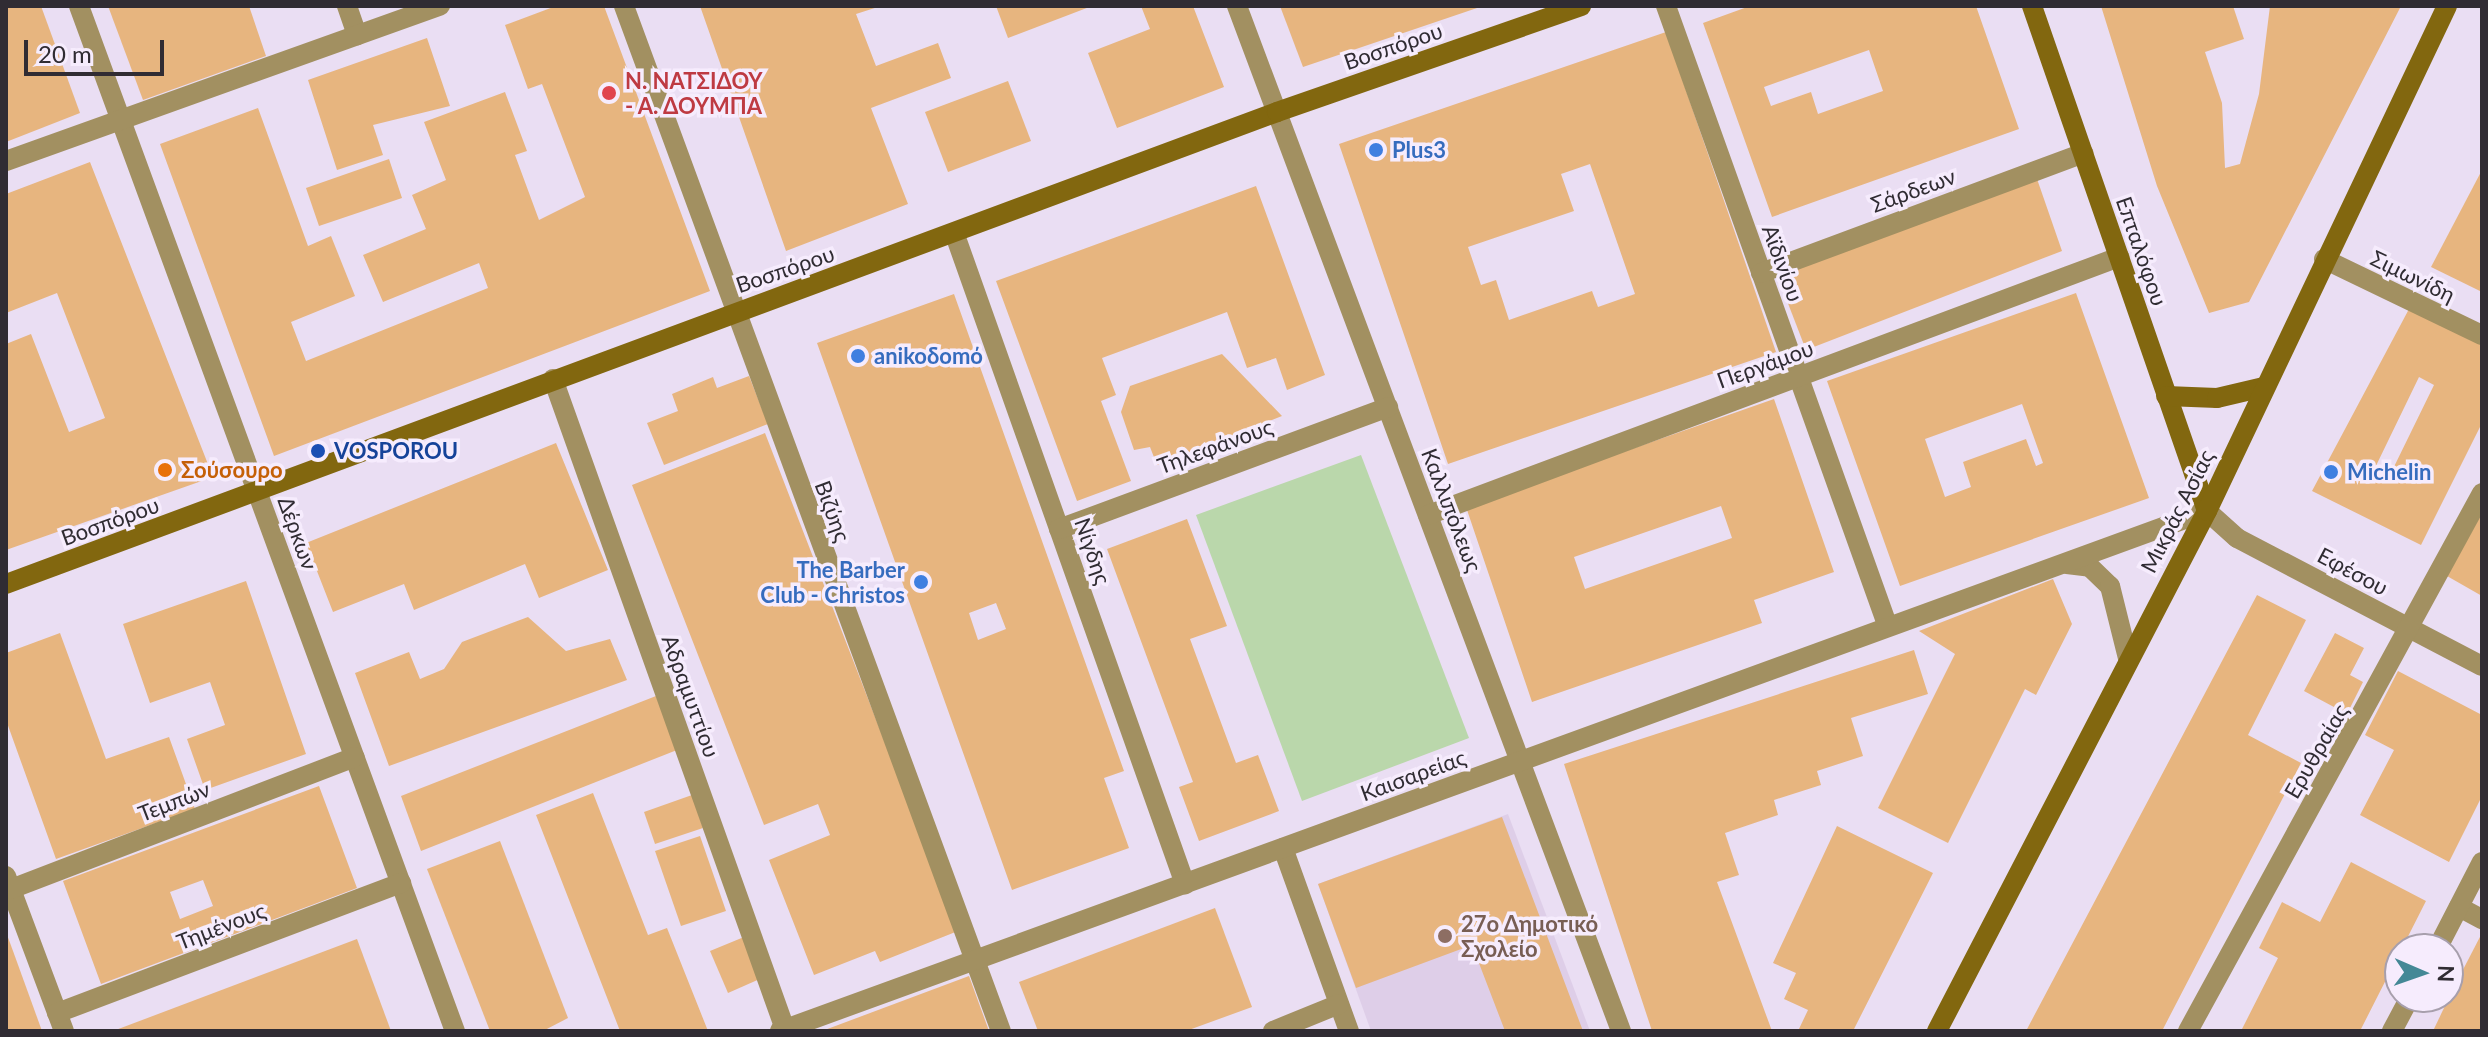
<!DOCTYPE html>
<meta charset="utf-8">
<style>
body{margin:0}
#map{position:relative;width:2488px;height:1037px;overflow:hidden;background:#eadef3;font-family:Lato,sans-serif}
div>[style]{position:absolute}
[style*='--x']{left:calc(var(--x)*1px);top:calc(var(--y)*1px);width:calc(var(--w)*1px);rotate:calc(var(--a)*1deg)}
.built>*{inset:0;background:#decee8}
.green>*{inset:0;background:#bad7ab}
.building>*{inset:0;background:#e7b57f}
.street>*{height:20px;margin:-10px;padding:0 10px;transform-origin:10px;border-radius:10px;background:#a29061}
.secondary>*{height:20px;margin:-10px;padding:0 10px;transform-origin:10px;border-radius:10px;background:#82670f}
.dots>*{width:22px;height:22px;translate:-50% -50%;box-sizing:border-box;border:4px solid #f6ecfd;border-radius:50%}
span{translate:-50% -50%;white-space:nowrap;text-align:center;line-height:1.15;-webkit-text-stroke:7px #f6ecfd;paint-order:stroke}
.street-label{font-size:22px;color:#302c33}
.health-label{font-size:22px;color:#be3a42;font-weight:700}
.left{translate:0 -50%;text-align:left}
.shop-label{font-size:22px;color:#366cbe;font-weight:700}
.right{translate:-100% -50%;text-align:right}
.transit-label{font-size:22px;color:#164399;font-weight:700}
.food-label{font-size:22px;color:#c56008;font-weight:700}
.education-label{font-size:22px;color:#785e54;font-weight:700}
.frame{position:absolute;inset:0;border:8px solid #302c33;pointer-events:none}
.north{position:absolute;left:2384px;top:933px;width:80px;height:80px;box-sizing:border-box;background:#f6ecfd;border:2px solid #a79fac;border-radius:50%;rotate:92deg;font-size:22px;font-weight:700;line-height:32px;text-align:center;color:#302c33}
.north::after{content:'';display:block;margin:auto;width:28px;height:36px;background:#448896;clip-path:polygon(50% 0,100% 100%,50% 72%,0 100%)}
.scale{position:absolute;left:24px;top:40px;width:140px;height:36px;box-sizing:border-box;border:4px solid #302c33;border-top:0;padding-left:10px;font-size:24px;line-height:28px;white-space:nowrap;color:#302c33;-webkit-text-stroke:6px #f6ecfd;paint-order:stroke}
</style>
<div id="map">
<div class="built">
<div style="clip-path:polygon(1508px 814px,1590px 1031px,1371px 1031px,1318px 884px)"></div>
</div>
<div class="green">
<div style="clip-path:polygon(1361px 455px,1469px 738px,1302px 801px,1196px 515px)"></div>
</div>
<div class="building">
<div style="clip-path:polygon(6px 6px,41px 6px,80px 113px,6px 142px)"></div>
<div style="clip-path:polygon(108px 6px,249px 6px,266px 56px,143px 100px)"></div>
<div style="clip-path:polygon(556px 6px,604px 6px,710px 291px,274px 456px,160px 144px,258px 108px,308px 246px,331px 236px,355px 296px,291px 322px,306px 361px,488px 288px,479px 263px,383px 302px,363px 255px,426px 229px,412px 195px,446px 180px,424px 122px,505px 92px,527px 151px,515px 155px,539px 220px,585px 197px,542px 84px,528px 89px,505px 25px)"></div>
<div style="clip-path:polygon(700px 6px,881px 6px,856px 14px,876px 66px,938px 43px,951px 78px,871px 108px,908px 204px,786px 251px)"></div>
<div style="clip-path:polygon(996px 6px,1092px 6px,1008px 38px)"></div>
<div style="clip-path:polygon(1141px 6px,1193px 6px,1224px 87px,1117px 128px,1088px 53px,1150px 29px)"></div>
<div style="clip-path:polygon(1280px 6px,1480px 6px,1480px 7px,1303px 67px)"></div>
<div style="clip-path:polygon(evenodd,1750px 6px,1976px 6px,2019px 129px,1772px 217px,1703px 23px,1750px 6px,1869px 50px,1883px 91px,1818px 114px,1811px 92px,1771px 106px,1764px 87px,1869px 50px)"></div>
<div style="clip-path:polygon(2101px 6px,2233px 6px,2244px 39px,2205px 52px,2222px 103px,2225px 168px,2240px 164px,2259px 94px,2270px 6px,2401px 6px,2249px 302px,2209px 313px,2157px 186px)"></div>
<div style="clip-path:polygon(evenodd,1666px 32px,1776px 352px,1448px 464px,1339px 144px,1666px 32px,1590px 164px,1635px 294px,1598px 307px,1592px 291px,1509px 320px,1496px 280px,1481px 285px,1468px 247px,1574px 211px,1561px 174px,1590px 164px)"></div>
<div style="clip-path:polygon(427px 38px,450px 106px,373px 125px,383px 155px,337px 170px,308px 80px)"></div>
<div style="clip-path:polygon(1008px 81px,1031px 141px,948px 172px,925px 112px)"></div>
<div style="clip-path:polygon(389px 159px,402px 198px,319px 226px,306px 188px)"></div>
<div style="clip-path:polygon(90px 162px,213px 477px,6px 550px,6px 344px,31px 334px,69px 432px,105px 418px,57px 293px,6px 313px,6px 194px)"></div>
<div style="clip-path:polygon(2482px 170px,2482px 292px,2431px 267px)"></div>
<div style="clip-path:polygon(2036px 176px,2062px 251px,1806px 350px,1777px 275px)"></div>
<div style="clip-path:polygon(1256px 186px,1325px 375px,1287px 390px,1276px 358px,1247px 368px,1227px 312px,1102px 358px,1116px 395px,1101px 401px,1131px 481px,1077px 501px,996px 281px)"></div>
<div style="clip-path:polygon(evenodd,2076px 293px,2149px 498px,1900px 586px,1827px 381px,2076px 293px,2022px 404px,2043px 463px,2036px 466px,2026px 439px,1963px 462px,1971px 487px,1945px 497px,1925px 439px,2022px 404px)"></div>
<div style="clip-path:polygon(evenodd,954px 294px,1124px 771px,1104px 778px,1129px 848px,1012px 890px,817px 343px,954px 294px,996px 603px,1006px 629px,978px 640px,969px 613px,996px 603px)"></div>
<div style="clip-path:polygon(evenodd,2409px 309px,2482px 345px,2482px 423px,2421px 545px,2312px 491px,2409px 309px,2419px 377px,2434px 385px,2388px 479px,2373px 472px,2419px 377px)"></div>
<div style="clip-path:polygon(1222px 354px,1282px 416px,1157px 465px,1150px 447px,1134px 450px,1121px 412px,1130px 386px)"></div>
<div style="clip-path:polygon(749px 376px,768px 424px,664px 465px,647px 423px,678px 411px,672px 394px,713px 377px,717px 388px)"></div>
<div style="clip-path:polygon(evenodd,1774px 399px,1834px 572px,1754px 600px,1762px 623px,1532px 702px,1466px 507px,1774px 399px,1721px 506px,1732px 538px,1585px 589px,1574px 557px,1721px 506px)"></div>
<div style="clip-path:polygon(765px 433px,958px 931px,880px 962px,875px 951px,814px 975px,769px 860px,830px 835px,818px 804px,764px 825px,632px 485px)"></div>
<div style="clip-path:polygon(556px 443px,608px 570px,539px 598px,525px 564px,414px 610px,404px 584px,333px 612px,306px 543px)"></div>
<div style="clip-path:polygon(2482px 513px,2482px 596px,2447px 576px)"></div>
<div style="clip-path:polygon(1187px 519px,1227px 626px,1190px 639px,1236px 763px,1258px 755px,1279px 811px,1199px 841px,1179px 787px,1193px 782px,1107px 549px)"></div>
<div style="clip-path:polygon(2053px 579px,2072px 624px,2036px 695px,2025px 689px,1948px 843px,1878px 808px,1955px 654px,1919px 631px)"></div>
<div style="clip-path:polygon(246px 581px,306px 754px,205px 790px,187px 739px,225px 725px,210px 682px,150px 703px,123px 624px)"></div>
<div style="clip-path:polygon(2257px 595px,2306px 620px,2248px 735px,2301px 763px,2162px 1031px,2026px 1031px)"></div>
<div style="clip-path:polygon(528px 617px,566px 651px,610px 639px,627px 680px,389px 766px,355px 673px,409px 652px,420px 679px,444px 669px,462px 642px)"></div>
<div style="clip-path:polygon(60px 633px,106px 759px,169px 737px,195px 809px,56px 859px,6px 720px,6px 653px)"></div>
<div style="clip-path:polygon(2335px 633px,2364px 648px,2350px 675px,2363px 682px,2347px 714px,2304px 691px)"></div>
<div style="clip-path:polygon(1914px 650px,1928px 694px,1851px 718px,1863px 756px,1817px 771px,1821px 785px,1774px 800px,1778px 815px,1725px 833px,1739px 875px,1717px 882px,1772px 1031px,1652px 1031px,1564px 764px)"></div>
<div style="clip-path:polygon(2398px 671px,2482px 715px,2482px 796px,2449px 862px,2360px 815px,2394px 750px,2365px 735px)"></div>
<div style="clip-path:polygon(656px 696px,677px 750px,421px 851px,401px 796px)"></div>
<div style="clip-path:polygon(evenodd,319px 786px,357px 888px,101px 984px,63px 881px,319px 786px,203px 880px,213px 906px,180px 919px,170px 892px,203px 880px)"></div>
<div style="clip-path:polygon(593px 793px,648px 935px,667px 928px,708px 1031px,620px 1031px,536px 815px)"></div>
<div style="clip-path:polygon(692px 795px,703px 828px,655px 844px,644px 812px)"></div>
<div style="clip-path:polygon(1502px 817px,1583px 1031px,1505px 1031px,1472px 945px,1356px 988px,1318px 884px)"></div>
<div style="clip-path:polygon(1837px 826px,1933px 873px,1853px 1031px,1798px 1031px,1808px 1010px,1784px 999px,1796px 973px,1773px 963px)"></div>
<div style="clip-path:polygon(700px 836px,726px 911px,681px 926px,655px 851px)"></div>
<div style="clip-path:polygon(500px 841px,568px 1018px,543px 1031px,490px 1031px,427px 869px)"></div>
<div style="clip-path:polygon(2351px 862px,2426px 901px,2360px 1031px,2241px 1031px,2278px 958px,2259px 948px,2282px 902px,2320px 922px)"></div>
<div style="clip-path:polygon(1215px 908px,1252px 1007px,1186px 1031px,1038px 1031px,1019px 982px)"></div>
<div style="clip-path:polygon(6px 932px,13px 951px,42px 1031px,6px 1031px)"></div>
<div style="clip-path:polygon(2482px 933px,2482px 1031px,2433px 1031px,2453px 989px)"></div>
<div style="clip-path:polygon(744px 937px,762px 978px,728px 993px,710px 951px)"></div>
<div style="clip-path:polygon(357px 939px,391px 1031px,113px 1031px)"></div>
<div style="clip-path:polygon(969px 976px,989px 1031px,822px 1031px)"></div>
</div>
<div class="street">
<div style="--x:79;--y:6;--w:1092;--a:69.86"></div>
<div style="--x:347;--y:6;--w:31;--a:71"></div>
<div style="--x:624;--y:6;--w:1092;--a:69.81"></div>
<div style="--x:1237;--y:6;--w:1095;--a:69.46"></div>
<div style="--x:1666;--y:6;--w:659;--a:70.33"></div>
<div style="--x:6;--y:161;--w:461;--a:-19.7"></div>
<div style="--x:955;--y:235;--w:689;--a:70.49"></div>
<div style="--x:2324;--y:259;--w:175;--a:25.7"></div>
<div style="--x:1761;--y:273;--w:344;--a:-20.4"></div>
<div style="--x:553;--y:379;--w:690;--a:70.36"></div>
<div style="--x:1428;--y:515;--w:738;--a:-20.47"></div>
<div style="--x:1059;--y:529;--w:351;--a:-20.3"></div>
<div style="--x:2067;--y:564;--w:23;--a:7"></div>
<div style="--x:2090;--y:567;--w:28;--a:44"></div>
<div style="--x:2110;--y:586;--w:74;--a:76"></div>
<div style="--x:1283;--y:848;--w:195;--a:70.2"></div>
<div style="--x:6;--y:876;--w:165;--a:69.5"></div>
<div style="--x:11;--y:889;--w:368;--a:-21"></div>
<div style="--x:2459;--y:907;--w:26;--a:28"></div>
<div style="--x:2437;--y:949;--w:98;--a:-62.7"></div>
<div style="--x:57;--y:1013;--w:368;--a:-20.7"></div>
<div style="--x:780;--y:1031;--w:1519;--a:-20.02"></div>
<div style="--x:2207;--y:511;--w:40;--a:42"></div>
<div style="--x:2237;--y:538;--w:276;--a:27.6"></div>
<div style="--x:1273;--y:1031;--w:71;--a:-22.2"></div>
<div style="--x:2188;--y:1031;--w:613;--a:-61.34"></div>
<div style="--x:2392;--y:1031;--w:38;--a:-62"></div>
</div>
<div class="secondary">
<div style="--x:2032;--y:6;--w:534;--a:70.89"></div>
<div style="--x:2166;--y:396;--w:51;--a:2.2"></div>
<div style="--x:2217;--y:398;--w:48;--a:-13.2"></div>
<div style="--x:6;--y:584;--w:1356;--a:-20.37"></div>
<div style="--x:1277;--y:112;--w:322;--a:-19.2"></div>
<div style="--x:1937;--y:1031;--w:586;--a:-62.56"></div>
<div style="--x:2207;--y:511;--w:559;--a:-64.58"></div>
</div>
<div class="dots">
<div style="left:609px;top:93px;background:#e0444e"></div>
<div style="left:1376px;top:150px;background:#3f7fe0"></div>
<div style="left:858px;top:356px;background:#3f7fe0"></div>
<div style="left:318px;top:451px;background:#1a4fb4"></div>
<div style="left:165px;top:470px;background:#e8710a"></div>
<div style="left:2331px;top:472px;background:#3f7fe0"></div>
<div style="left:921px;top:582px;background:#3f7fe0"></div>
<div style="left:1445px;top:936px;background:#8d6e63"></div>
</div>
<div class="street-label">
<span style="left:1393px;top:46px;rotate:-19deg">Βοσπόρου</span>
<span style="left:1913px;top:190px;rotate:-20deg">Σάρδεων</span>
<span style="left:2142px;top:251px;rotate:71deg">Επταλόφου</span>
<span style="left:1783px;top:263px;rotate:70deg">Αϊδινίου</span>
<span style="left:785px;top:269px;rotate:-19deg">Βοσπόρου</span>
<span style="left:2413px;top:276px;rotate:26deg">Σιμωνίδη</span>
<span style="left:1765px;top:364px;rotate:-20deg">Περγάμου</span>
<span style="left:1215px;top:446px;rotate:-20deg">Τηλεφάνους</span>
<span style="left:1452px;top:510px;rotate:69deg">Καλλιπόλεως</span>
<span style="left:833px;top:511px;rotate:70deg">Βιζύης</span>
<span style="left:2177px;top:511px;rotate:-63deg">Μικράς Ασίας</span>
<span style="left:110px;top:521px;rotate:-20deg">Βοσπόρου</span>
<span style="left:298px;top:533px;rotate:70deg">Δέρκων</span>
<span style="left:1093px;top:551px;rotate:71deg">Νίγδης</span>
<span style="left:2353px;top:571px;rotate:28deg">Εφέσου</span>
<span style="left:691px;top:696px;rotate:70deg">Αδραμυττίου</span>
<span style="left:2316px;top:751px;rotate:-60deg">Ερυθραίας</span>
<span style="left:1413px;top:775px;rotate:-20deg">Καισαρείας</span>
<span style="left:174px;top:801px;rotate:-21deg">Τεμπών</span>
<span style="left:221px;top:926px;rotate:-21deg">Τημένους</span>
</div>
<div class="health-label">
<span class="left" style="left:625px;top:93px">Ν. ΝΑΤΣΙΔΟΥ<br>- Α. ΔΟΥΜΠΑ</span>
</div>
<div class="shop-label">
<span class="left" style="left:1392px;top:150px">Plus3</span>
<span class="left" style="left:874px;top:356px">anikoδomό</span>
<span class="left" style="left:2347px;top:472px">Michelin</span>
<span class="right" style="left:905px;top:582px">The Barber<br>Club - Christos</span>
</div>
<div class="transit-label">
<span class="left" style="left:334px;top:451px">VOSPOROU</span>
</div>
<div class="food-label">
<span class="left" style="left:181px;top:470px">Σούσουρο</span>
</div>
<div class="education-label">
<span class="left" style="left:1461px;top:936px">27ο Δημοτικό<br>Σχολείο</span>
</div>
<div class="frame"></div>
<div class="north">N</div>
<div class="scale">20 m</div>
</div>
